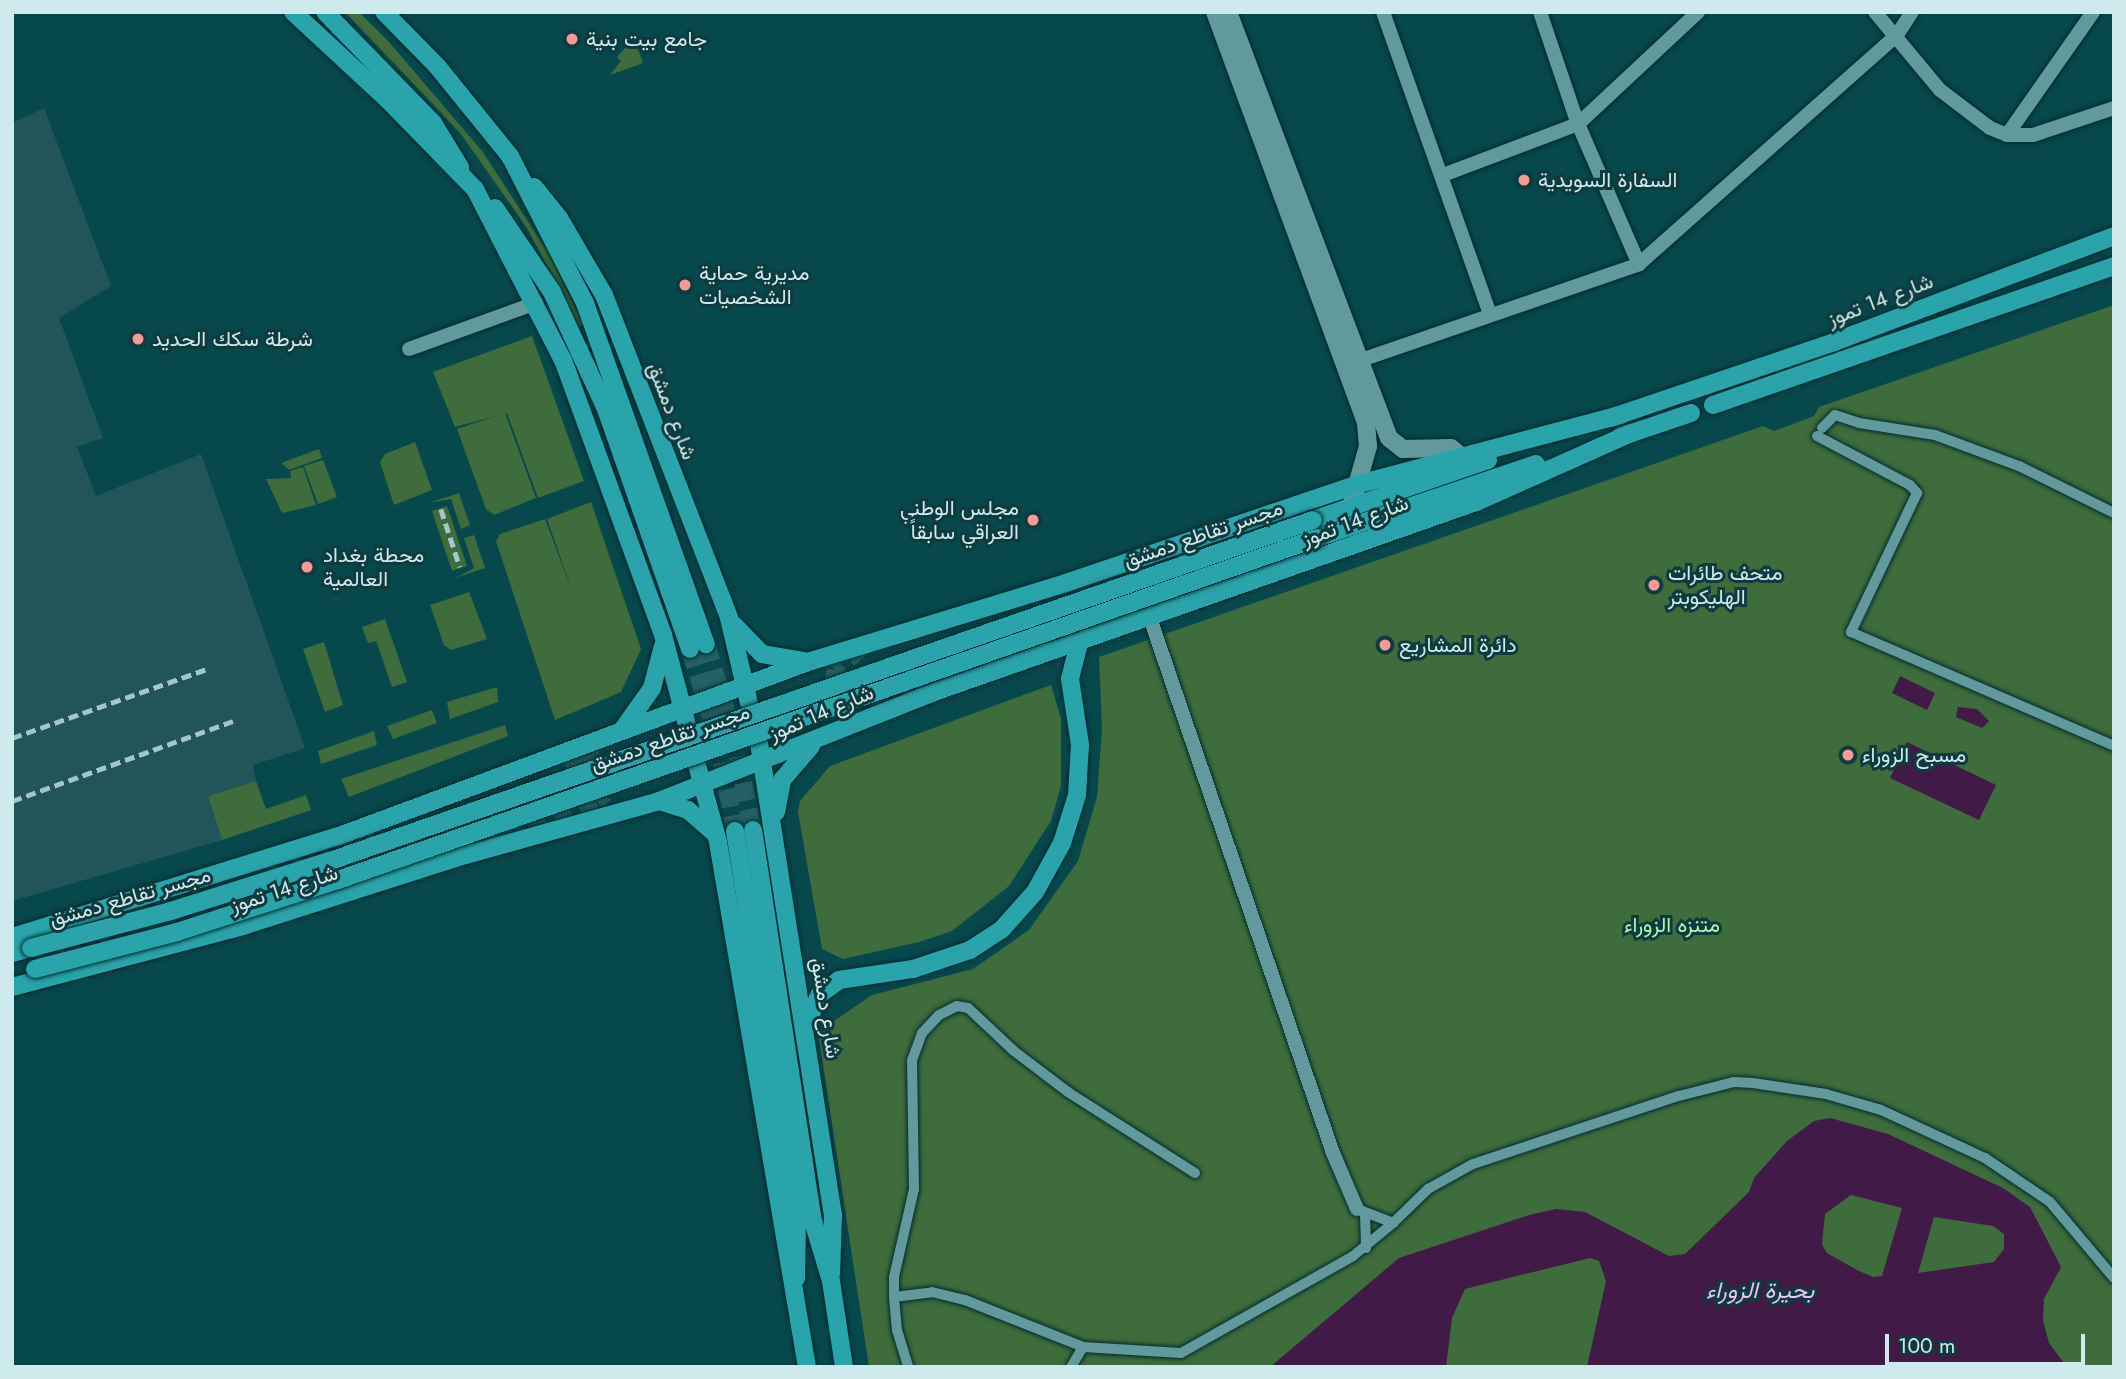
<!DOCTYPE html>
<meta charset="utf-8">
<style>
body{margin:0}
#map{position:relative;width:2126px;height:1379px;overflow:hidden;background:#07484c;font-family:Jost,Vazirmatn,sans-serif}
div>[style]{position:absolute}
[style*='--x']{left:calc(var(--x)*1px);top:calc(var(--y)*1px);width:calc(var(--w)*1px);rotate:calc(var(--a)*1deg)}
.built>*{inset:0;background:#21555a}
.green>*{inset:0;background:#3f6c3c}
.water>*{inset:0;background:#421a47}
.primary-tunnel>*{height:18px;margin-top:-9px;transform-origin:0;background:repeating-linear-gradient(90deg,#256064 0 18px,transparent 0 27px)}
.roads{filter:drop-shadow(0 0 2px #002c30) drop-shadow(0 0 2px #002c30)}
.pedestrian>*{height:10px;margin:-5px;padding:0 5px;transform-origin:5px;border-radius:5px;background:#61999d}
.minor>*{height:14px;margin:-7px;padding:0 7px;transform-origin:7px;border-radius:7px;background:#61999d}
.tertiary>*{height:18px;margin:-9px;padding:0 9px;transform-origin:9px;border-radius:9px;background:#61999d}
.primary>*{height:18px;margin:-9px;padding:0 9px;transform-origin:9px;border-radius:9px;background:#2aa4ab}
.rail>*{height:4.5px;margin-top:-2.25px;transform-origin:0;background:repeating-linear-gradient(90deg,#a2c6c9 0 10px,transparent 0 15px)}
.bridges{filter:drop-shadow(0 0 2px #002c30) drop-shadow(0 0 2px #002c30)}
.primary-bridge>*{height:18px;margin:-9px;padding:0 9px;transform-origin:9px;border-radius:9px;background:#2aa4ab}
.dots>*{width:19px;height:19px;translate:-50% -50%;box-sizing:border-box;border:4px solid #0f3b3f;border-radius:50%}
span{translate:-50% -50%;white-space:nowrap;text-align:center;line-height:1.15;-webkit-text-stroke:6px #0f3b3f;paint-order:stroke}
.poi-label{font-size:21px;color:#ceeaec}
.left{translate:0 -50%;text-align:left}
.right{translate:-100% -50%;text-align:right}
.street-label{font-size:21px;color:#ceeaec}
.park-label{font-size:21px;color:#b0f6ab}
.water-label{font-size:23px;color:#f2bdf8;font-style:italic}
.frame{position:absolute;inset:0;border:14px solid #ceeaec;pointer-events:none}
.scale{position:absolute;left:1885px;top:1334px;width:200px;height:32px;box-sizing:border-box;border:4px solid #ceeaec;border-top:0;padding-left:9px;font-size:21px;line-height:24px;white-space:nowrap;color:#ceeaec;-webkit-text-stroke:5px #0f3b3f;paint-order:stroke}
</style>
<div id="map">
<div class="built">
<div style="clip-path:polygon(44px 108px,111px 286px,59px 318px,103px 438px,77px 447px,96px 496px,201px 454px,305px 748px,253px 765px,256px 781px,208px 796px,222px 840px,12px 901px,12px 123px)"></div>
</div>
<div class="green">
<div style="clip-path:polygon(345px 12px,359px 12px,389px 42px,482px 151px,548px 252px,583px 324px,579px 327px,527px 228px,461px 134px)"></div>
<div style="clip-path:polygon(634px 38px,643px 63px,610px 75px,621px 61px,617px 57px)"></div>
<div style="clip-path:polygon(2114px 305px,2114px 1367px,869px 1367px,818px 1032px,872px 995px,973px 969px,1029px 930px,1078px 861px,1097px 797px,1102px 728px,1099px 657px,1763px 426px,1774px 431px,1814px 416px,1819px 407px)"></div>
<div style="clip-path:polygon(532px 336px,584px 481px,538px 498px,507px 413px,455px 427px,433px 372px)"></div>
<div style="clip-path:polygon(505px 413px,536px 498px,494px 515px,486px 509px,457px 429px)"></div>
<div style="clip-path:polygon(415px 442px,432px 490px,394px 505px,380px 462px,385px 454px)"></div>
<div style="clip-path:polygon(319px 449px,322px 458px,289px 470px,281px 463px)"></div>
<div style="clip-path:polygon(323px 460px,337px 497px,318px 504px,304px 466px)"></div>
<div style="clip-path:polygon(303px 467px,316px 505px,282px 513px,266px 479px,291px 478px,290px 471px)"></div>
<div style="clip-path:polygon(459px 493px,470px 525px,461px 529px,451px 499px,429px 503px)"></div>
<div style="clip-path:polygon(591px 502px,641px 649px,621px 692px,555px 720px,496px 541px,500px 534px,545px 519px,573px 594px,547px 519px)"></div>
<div style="clip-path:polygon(447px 506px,467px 566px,452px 571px,432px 511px)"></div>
<div style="clip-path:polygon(474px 535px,485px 568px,455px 578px,474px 568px,464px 538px)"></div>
<div style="clip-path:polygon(469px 592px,487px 639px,451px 650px,444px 645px,430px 605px)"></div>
<div style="clip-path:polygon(385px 619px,407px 682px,392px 687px,376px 641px,368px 643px,362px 627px)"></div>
<div style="clip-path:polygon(324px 642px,343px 705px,325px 712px,303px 649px)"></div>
<div style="clip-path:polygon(1051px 685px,1061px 719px,1061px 786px,1051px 821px,1009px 886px,952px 931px,919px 942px,843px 959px,822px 949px,798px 812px,800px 801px,830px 766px)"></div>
<div style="clip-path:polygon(497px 687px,498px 702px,450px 719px,447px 702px)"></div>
<div style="clip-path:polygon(432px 710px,437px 723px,393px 739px,387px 726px)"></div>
<div style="clip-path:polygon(505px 725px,508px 736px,349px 797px,341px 779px)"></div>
<div style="clip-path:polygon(374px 731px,377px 745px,321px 764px,318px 751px)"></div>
<div style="clip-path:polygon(256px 781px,266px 809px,306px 795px,311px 810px,222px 840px,208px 796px)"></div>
</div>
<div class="water">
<div style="clip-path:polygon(1900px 676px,1935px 693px,1927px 710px,1892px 693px)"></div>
<div style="clip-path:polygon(1958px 707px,1977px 709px,1989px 721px,1982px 728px,1956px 717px)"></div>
<div style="clip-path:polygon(1907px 742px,1996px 785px,1979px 820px,1890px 778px)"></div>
<div style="clip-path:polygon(evenodd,1830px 1118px,1888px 1134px,2003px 1188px,2030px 1207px,2061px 1267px,2044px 1299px,2043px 1320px,2049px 1343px,2067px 1367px,1587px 1367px,1606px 1281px,1599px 1261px,1590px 1258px,1465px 1289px,1452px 1318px,1446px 1367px,1270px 1367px,1399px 1258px,1529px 1215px,1556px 1209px,1585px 1212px,1669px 1256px,1685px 1254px,1749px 1192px,1754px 1178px,1787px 1141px,1814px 1121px,1830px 1118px,1851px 1195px,1902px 1208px,1882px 1276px,1873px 1277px,1857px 1270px,1827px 1253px,1822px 1245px,1825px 1214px,1851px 1195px,1830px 1118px,1934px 1217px,1993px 1226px,2004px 1234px,2004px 1249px,1994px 1262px,1918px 1273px,1934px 1217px)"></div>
</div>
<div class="primary-tunnel">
<div style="--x:706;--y:644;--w:90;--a:73.2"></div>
<div style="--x:732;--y:730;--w:102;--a:78.1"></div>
<div style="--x:862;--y:647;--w:35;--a:139"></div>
<div style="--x:836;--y:670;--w:25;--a:102"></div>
<div style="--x:831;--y:694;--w:22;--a:56"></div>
<div style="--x:843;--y:712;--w:37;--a:-6"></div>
<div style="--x:690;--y:649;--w:91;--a:72.8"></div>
<div style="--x:717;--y:736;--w:97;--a:79.3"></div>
<div style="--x:504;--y:838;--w:99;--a:-21.9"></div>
<div style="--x:596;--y:801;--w:12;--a:-42"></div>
<div style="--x:605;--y:793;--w:21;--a:-90"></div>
<div style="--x:605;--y:772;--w:14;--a:-124"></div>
<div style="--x:597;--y:760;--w:16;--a:-162"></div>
<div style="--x:582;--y:755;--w:22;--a:167"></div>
</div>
<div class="roads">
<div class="pedestrian">
<div style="--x:1822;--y:428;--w:18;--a:-45"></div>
<div style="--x:1835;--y:415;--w:25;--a:18"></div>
<div style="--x:1859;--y:423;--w:77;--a:9"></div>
<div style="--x:1935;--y:435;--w:90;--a:20.3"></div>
<div style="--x:2019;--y:466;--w:106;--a:26.3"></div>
<div style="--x:1817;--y:436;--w:105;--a:27.8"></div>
<div style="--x:1910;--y:485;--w:11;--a:49"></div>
<div style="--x:1917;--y:493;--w:154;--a:115.4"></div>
<div style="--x:1851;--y:632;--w:287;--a:23.4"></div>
<div style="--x:1195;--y:1173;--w:151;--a:-147.5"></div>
<div style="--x:1068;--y:1092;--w:68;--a:-142.8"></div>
<div style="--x:1014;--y:1051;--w:63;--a:-136.9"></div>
<div style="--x:968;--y:1008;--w:11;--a:-170"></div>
<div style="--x:957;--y:1006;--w:20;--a:153"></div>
<div style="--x:939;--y:1015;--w:25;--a:133"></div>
<div style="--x:922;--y:1033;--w:29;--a:110"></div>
<div style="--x:912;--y:1060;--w:129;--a:89.1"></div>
<div style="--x:914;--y:1189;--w:90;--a:102.8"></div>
<div style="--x:894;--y:1277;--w:20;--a:90"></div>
<div style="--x:894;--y:1297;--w:38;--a:-7"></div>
<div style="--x:932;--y:1292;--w:34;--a:14"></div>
<div style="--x:965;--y:1300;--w:127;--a:21.7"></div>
<div style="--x:1083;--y:1347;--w:98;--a:3.5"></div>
<div style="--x:1181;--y:1353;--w:197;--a:-29.4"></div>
<div style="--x:1353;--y:1256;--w:52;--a:-39.5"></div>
<div style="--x:1357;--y:1209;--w:39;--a:21"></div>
<div style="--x:1393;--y:1223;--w:49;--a:-44.2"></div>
<div style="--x:1428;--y:1189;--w:51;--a:-29.1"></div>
<div style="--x:1473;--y:1164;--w:217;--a:-18.3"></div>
<div style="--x:1679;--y:1096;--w:57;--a:-14.3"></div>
<div style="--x:1734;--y:1082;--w:19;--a:3"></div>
<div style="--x:1753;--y:1083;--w:74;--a:8.6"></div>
<div style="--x:1826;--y:1094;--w:57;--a:16.2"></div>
<div style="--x:1881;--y:1110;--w:115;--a:24.8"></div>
<div style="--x:1985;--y:1158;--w:78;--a:34.1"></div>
<div style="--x:2050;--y:1202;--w:99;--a:49.9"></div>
<div style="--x:1365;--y:1215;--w:33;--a:88"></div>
<div style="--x:894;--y:1297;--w:33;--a:85"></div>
<div style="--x:897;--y:1330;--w:39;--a:73"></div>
<div style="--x:1071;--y:1367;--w:23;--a:-59"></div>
</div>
<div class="minor">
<div style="--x:1383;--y:12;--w:320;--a:70.5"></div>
<div style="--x:1540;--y:12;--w:118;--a:71.3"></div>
<div style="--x:1578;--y:124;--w:153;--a:66.5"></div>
<div style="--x:1875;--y:12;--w:102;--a:50.2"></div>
<div style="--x:1940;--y:90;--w:63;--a:37.2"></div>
<div style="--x:1990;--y:128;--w:18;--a:22"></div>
<div style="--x:2007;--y:135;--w:26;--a:0"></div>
<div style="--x:2033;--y:135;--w:85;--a:-18.4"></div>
<div style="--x:2007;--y:135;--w:150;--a:-55"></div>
<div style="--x:1443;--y:175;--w:144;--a:-20.7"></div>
<div style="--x:1578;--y:124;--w:164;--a:-43"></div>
<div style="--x:409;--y:349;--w:135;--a:-19.9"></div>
<div style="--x:1358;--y:361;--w:297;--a:-19"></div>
<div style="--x:1639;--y:264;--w:345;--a:-41.6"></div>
<div style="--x:1897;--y:35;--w:27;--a:-57"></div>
<div style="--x:1150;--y:618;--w:565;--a:71.12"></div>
<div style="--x:1333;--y:1153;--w:61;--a:66.8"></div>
</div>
<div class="tertiary">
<div style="--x:1215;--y:12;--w:438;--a:69.8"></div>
<div style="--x:1366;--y:423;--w:23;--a:85"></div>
<div style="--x:1368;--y:446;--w:63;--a:105.6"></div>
<div style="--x:1228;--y:12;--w:455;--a:69.3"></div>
<div style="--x:1389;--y:438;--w:18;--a:38"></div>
<div style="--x:1403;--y:449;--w:48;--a:-1.2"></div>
<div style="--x:1451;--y:448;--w:13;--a:39"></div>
</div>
<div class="primary">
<div style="--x:293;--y:12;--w:131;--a:42.8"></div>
<div style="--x:389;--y:101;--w:123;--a:45.7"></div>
<div style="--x:475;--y:189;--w:192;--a:62.8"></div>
<div style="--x:563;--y:360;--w:293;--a:70"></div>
<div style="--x:663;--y:635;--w:93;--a:75.1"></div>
<div style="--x:325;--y:12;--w:155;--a:45.8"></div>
<div style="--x:433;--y:123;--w:52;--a:58.5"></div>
<div style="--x:384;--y:12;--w:76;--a:45.5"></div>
<div style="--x:437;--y:66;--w:116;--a:51"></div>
<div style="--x:510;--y:156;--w:165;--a:63"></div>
<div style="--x:585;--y:303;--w:362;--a:70.5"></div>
<div style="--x:534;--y:187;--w:40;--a:51"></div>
<div style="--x:559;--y:218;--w:89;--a:59.7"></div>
<div style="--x:604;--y:295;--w:346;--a:68.8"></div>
<div style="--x:729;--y:618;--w:87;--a:76.8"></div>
<div style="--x:495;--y:208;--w:102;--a:55.8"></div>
<div style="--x:552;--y:292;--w:129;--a:65.2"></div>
<div style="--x:606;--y:409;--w:254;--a:70.7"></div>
<div style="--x:1713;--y:405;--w:424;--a:-19.1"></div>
<div style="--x:1610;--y:418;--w:237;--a:-18.7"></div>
<div style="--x:1834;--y:342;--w:299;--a:-20.7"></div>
<div style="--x:1620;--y:437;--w:75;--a:-18.7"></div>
<div style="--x:1313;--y:520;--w:185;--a:-18.9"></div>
<div style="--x:1317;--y:538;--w:231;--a:-18.7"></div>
<div style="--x:734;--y:625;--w:40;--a:46"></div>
<div style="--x:762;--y:654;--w:43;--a:9.5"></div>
<div style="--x:623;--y:729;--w:50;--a:-54.7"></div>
<div style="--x:652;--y:688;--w:43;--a:-75.3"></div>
<div style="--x:759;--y:743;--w:478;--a:81.1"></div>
<div style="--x:833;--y:1215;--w:59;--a:91.9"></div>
<div style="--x:697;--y:765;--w:80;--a:74.7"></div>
<div style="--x:718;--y:842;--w:532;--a:80.38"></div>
<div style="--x:659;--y:801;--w:30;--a:17"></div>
<div style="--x:688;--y:810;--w:33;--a:41"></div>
<div style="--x:776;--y:812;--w:33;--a:-79"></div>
<div style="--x:782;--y:780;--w:45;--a:-49.5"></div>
<div style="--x:753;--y:830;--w:396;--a:81.3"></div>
<div style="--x:813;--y:1221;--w:63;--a:73.3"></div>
<div style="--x:831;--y:1281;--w:87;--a:81.4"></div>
<div style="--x:735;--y:831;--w:397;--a:81"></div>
<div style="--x:797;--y:1223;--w:55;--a:91"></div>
<div style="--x:12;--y:937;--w:342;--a:-17.2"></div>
<div style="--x:339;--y:836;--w:503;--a:-20.34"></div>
<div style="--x:811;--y:661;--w:267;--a:-17"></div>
<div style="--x:1066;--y:583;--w:309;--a:-18.7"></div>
<div style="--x:1359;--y:484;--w:270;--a:-14.8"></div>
<div style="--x:12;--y:953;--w:20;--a:-15"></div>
<div style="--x:12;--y:987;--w:242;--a:-14.8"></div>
<div style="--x:246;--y:925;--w:231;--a:-17.7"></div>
<div style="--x:466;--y:855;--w:200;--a:-15.6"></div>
<div style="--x:659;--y:801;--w:299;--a:-21.6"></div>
<div style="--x:937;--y:691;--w:571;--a:-19.32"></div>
<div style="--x:1476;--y:502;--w:170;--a:-24"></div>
<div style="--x:807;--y:1023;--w:32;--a:-66"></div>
<div style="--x:820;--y:994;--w:24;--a:-36"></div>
<div style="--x:839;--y:980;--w:75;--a:-8.5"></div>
<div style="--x:913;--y:969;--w:60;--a:-18.4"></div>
<div style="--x:970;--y:950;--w:38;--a:-33"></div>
<div style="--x:1002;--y:929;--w:50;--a:-48.3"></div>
<div style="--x:1035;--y:892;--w:56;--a:-61.1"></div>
<div style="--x:1062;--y:843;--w:50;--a:-72.6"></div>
<div style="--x:1077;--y:795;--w:50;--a:-86.6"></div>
<div style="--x:1080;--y:745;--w:67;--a:-98.6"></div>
<div style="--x:1070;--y:679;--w:36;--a:-76"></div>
</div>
</div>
<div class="rail">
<div style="--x:441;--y:509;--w:61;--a:71.9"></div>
<div style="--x:12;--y:738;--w:207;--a:-19.5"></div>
<div style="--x:12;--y:801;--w:235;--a:-19.9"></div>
</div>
<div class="bridges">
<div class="primary-bridge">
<div style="--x:31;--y:948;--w:145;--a:-14.8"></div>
<div style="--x:171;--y:911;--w:170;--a:-17.5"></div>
<div style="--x:333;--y:860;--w:1037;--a:-19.13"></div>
<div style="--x:35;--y:969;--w:147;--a:-14.6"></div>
<div style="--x:177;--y:932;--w:169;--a:-17.9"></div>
<div style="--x:338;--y:880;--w:1037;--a:-19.26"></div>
</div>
</div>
<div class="dots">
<div style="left:572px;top:39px;background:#f59b97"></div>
<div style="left:1524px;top:180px;background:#f59b97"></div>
<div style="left:685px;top:285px;background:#f59b97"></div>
<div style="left:138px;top:339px;background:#f59b97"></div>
<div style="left:1033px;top:520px;background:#f59b97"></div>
<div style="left:307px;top:567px;background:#f59b97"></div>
<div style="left:1654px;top:585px;background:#f59b97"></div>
<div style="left:1385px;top:645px;background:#f59b97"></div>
<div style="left:1848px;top:755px;background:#f59b97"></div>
</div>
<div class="poi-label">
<span class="left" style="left:586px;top:39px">جامع بيت بنية</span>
<span class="left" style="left:1538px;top:180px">السفارة السويدية</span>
<span class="left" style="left:699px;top:285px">مديرية حماية<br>الشخصيات</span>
<span class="left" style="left:152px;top:339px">شرطة سكك الحديد</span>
<span class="right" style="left:1019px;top:520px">مجلس الوطني<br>العراقي سابقاً</span>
<span class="left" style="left:323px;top:567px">محطة بغداد<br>العالمية</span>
<span class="left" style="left:1668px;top:585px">متحف طائرات<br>الهليكوبتر</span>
<span class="left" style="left:1399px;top:645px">دائرة المشاريع</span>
<span class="left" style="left:1862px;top:755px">مسبح الزوراء</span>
</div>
<div class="street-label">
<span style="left:1880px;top:300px;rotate:-21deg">شارع 14 تموز</span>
<span style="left:672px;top:411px;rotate:69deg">شارع دمشق</span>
<span style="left:1355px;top:521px;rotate:-20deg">شارع 14 تموز</span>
<span style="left:1203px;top:534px;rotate:-19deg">مجسر تقاطع دمشق</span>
<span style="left:821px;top:713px;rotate:-23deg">شارع 14 تموز</span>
<span style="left:670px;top:738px;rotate:-19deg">مجسر تقاطع دمشق</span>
<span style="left:284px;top:889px;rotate:-18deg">شارع 14 تموز</span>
<span style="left:130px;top:897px;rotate:-16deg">مجسر تقاطع دمشق</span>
<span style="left:826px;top:1008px;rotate:81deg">شارع دمشق</span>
</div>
<div class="park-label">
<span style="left:1672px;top:925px">متنزه الزوراء</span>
</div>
<div class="water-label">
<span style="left:1760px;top:1290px">بحيرة الزوراء</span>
</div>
<div class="frame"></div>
<div class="scale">100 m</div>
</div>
